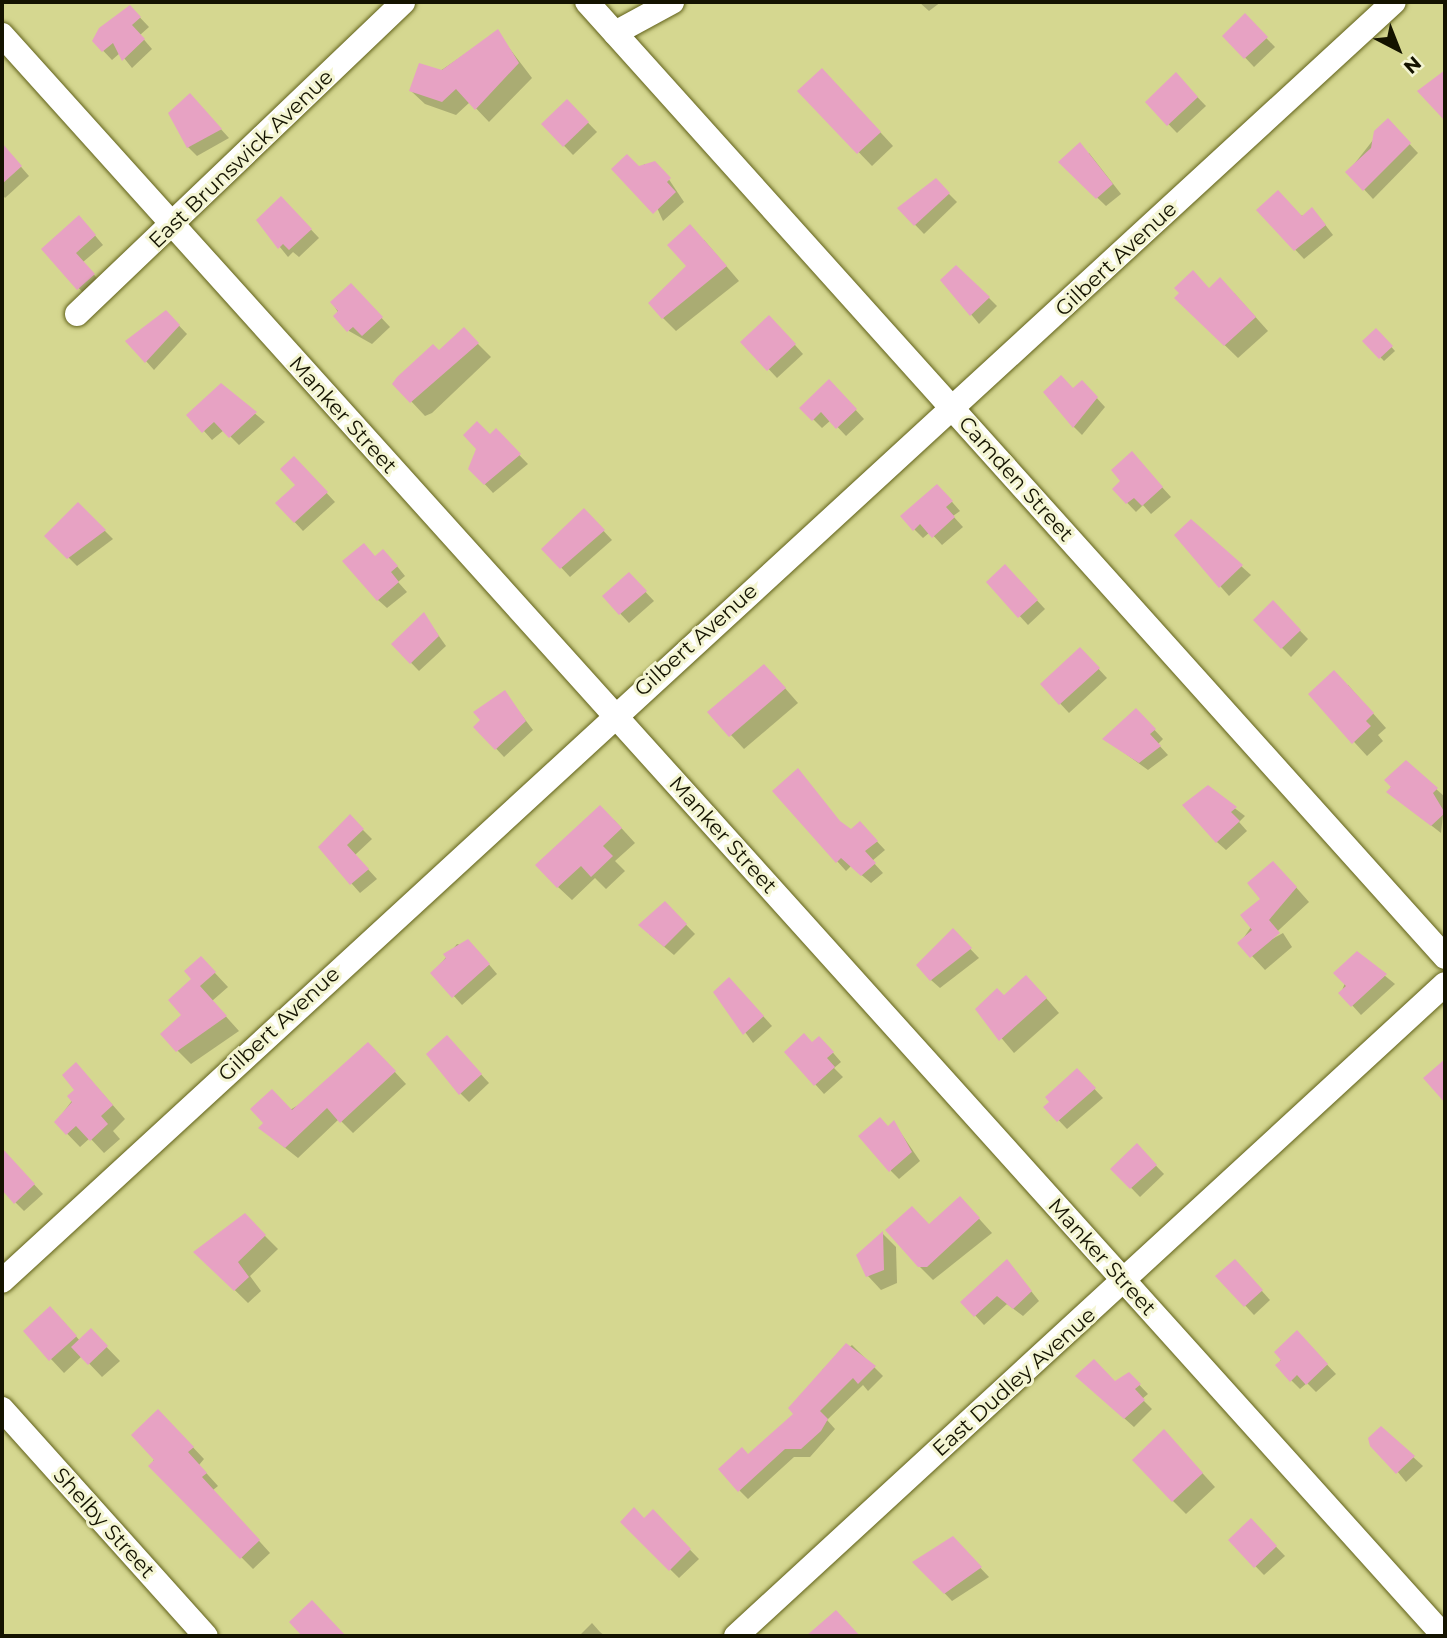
<!DOCTYPE html>
<style>
body{margin:0}
#map{position:relative;width:1447px;height:1638px;overflow:hidden;background:#d5d790;font-family:Montserrat,sans-serif}
div>[style]{position:absolute}
[style*='--x']{left:calc(var(--x)*1px);top:calc(var(--y)*1px);width:calc(var(--w)*1px);rotate:calc(var(--a)*1deg)}
.shadow>*{inset:0;background:#0003}
.building>*{inset:0;background:#e7a2c3}
.roads{filter:drop-shadow(0 0 2px #61611a) drop-shadow(0 0 2px #61611a)}
.street>*{height:24px;margin:-12px;padding:0 12px;transform-origin:12px;border-radius:12px;background:#fff}
span{translate:-50% -50%;white-space:nowrap;text-align:center;line-height:1.15;-webkit-text-stroke:6px #f4f5d2;paint-order:stroke}
.street-label{font-size:21px;color:#141300}
.frame{position:absolute;inset:0;border:4px solid #141300;pointer-events:none}
.north{position:absolute;left:1363px;top:14px;width:70px;height:70px;-webkit-text-stroke:5px #f4f5d2;paint-order:stroke;rotate:138deg;font-size:19px;font-weight:700;line-height:28px;text-align:center;color:#141300}
.north::after{content:'';display:block;margin:auto;width:24px;height:32px;background:#141300;clip-path:polygon(50% 0,100% 100%,50% 72%,0 100%)}
</style>
<div id="map">
<div class="shadow">
<div style="clip-path:polygon(919px 2px,941px 2px,929px 11px)"></div>
<div style="clip-path:polygon(130px 7px,149px 27px,140px 35px,152px 49px,132px 68px,120px 53px,112px 60px,94px 41px)"></div>
<div style="clip-path:polygon(1245px 16px,1275px 47px,1254px 67px,1225px 36px)"></div>
<div style="clip-path:polygon(497px 32px,532px 78px,489px 122px,470px 102px,456px 115px,425px 104px,411px 91px)"></div>
<div style="clip-path:polygon(1176px 75px,1206px 106px,1177px 133px,1147px 102px)"></div>
<div style="clip-path:polygon(836px 84px,893px 146px,872px 166px,800px 91px)"></div>
<div style="clip-path:polygon(567px 101px,597px 132px,573px 155px,543px 124px)"></div>
<div style="clip-path:polygon(198px 104px,229px 138px,197px 156px,188px 147px)"></div>
<div style="clip-path:polygon(1388px 121px,1418px 153px,1373px 199px,1348px 172px)"></div>
<div style="clip-path:polygon(2px 145px,29px 176px,5px 198px,2px 194px)"></div>
<div style="clip-path:polygon(1089px 153px,1121px 194px,1106px 206px,1060px 162px)"></div>
<div style="clip-path:polygon(645px 164px,664px 172px,684px 202px,663px 221px,639px 168px)"></div>
<div style="clip-path:polygon(935px 180px,957px 202px,924px 234px,900px 209px)"></div>
<div style="clip-path:polygon(281px 198px,319px 238px,299px 257px,293px 252px,288px 257px,258px 220px)"></div>
<div style="clip-path:polygon(1258px 210px,1320px 218px,1333px 235px,1304px 259px)"></div>
<div style="clip-path:polygon(87px 226px,103px 245px,83px 262px,102px 284px,87px 297px,43px 249px)"></div>
<div style="clip-path:polygon(704px 240px,739px 281px,676px 331px,663px 318px)"></div>
<div style="clip-path:polygon(943px 280px,989px 298px,997px 306px,979px 324px)"></div>
<div style="clip-path:polygon(1209px 289px,1234px 293px,1268px 331px,1238px 358px,1176px 298px)"></div>
<div style="clip-path:polygon(359px 294px,390px 327px,372px 344px,349px 331px,332px 302px)"></div>
<div style="clip-path:polygon(166px 312px,187px 334px,154px 370px,146px 361px)"></div>
<div style="clip-path:polygon(778px 326px,803px 354px,777px 378px,743px 342px)"></div>
<div style="clip-path:polygon(1376px 330px,1395px 351px,1384px 361px,1365px 341px)"></div>
<div style="clip-path:polygon(477px 343px,491px 357px,432px 413px,425px 416px,395px 384px,439px 353px)"></div>
<div style="clip-path:polygon(829px 381px,864px 419px,846px 436px,831px 420px,822px 428px,802px 408px)"></div>
<div style="clip-path:polygon(1082px 382px,1105px 407px,1082px 435px,1074px 427px)"></div>
<div style="clip-path:polygon(221px 385px,265px 422px,239px 445px,224px 430px,212px 440px,204px 431px)"></div>
<div style="clip-path:polygon(496px 431px,528px 464px,493px 493px,470px 468px)"></div>
<div style="clip-path:polygon(294px 458px,335px 502px,303px 531px,277px 503px,297px 485px)"></div>
<div style="clip-path:polygon(1140px 463px,1171px 497px,1151px 514px,1143px 505px,1136px 512px,1114px 489px)"></div>
<div style="clip-path:polygon(946px 495px,960px 511px,953px 516px,963px 527px,942px 545px,930px 532px,923px 538px,914px 529px)"></div>
<div style="clip-path:polygon(78px 504px,113px 539px,77px 566px,47px 536px)"></div>
<div style="clip-path:polygon(584px 510px,612px 540px,570px 577px,544px 549px)"></div>
<div style="clip-path:polygon(1191px 521px,1251px 575px,1229px 596px,1176px 536px)"></div>
<div style="clip-path:polygon(375px 557px,392px 560px,405px 576px,398px 582px,407px 592px,387px 608px,378px 600px)"></div>
<div style="clip-path:polygon(1005px 566px,1045px 609px,1028px 625px,988px 582px)"></div>
<div style="clip-path:polygon(637px 583px,654px 601px,629px 623px,604px 596px)"></div>
<div style="clip-path:polygon(1273px 603px,1308px 639px,1291px 657px,1255px 620px)"></div>
<div style="clip-path:polygon(424px 615px,446px 646px,419px 671px,393px 644px)"></div>
<div style="clip-path:polygon(1080px 649px,1107px 678px,1069px 713px,1042px 684px)"></div>
<div style="clip-path:polygon(777px 679px,798px 703px,744px 749px,731px 735px)"></div>
<div style="clip-path:polygon(1348px 685px,1386px 728px,1378px 735px,1383px 741px,1367px 756px,1310px 694px)"></div>
<div style="clip-path:polygon(504px 692px,533px 730px,504px 757px,476px 727px,483px 720px,475px 712px)"></div>
<div style="clip-path:polygon(1136px 710px,1163px 739px,1158px 744px,1168px 755px,1148px 770px,1105px 739px)"></div>
<div style="clip-path:polygon(1406px 762px,1445px 797px,1441px 833px,1388px 792px)"></div>
<div style="clip-path:polygon(1208px 788px,1245px 816px,1239px 822px,1247px 831px,1226px 850px,1217px 842px)"></div>
<div style="clip-path:polygon(774px 791px,851px 831px,868px 832px,885px 850px,872px 861px,883px 873px,871px 883px,851px 866px,846px 871px)"></div>
<div style="clip-path:polygon(350px 817px,372px 839px,355px 855px,377px 879px,360px 893px,320px 848px)"></div>
<div style="clip-path:polygon(614px 820px,635px 843px,615px 861px,625px 871px,606px 889px,595px 878px,572px 900px,558px 887px)"></div>
<div style="clip-path:polygon(1286px 876px,1309px 902px,1265px 943px,1283px 933px,1292px 947px,1265px 970px,1240px 943px)"></div>
<div style="clip-path:polygon(665px 903px,695px 934px,674px 955px,649px 934px)"></div>
<div style="clip-path:polygon(955px 933px,979px 958px,940px 988px,931px 980px)"></div>
<div style="clip-path:polygon(457px 944px,477px 950px,497px 974px,462px 1005px,433px 973px)"></div>
<div style="clip-path:polygon(1357px 953px,1395px 984px,1361px 1015px,1341px 993px)"></div>
<div style="clip-path:polygon(214px 972px,228px 987px,212px 1001px,239px 1031px,191px 1064px,177px 1050px,184px 1016px,170px 1000px)"></div>
<div style="clip-path:polygon(738px 988px,772px 1026px,753px 1043px,716px 992px)"></div>
<div style="clip-path:polygon(1040px 991px,1059px 1013px,1014px 1053px,977px 1009px)"></div>
<div style="clip-path:polygon(813px 1044px,828px 1047px,841px 1062px,834px 1068px,843px 1077px,824px 1094px,786px 1052px)"></div>
<div style="clip-path:polygon(455px 1046px,489px 1083px,469px 1102px,460px 1093px)"></div>
<div style="clip-path:polygon(380px 1056px,406px 1084px,353px 1133px,339px 1119px,298px 1158px,260px 1128px)"></div>
<div style="clip-path:polygon(89px 1078px,125px 1119px,113px 1131px,120px 1139px,104px 1153px,90px 1138px,80px 1147px,56px 1122px)"></div>
<div style="clip-path:polygon(1085px 1079px,1103px 1098px,1067px 1129px,1046px 1107px)"></div>
<div style="clip-path:polygon(894px 1123px,920px 1161px,899px 1179px,891px 1171px,888px 1128px)"></div>
<div style="clip-path:polygon(1137px 1146px,1164px 1174px,1140px 1197px,1113px 1169px)"></div>
<div style="clip-path:polygon(2px 1150px,43px 1194px,24px 1211px,2px 1189px)"></div>
<div style="clip-path:polygon(973px 1212px,992px 1233px,933px 1280px,919px 1266px,929px 1226px)"></div>
<div style="clip-path:polygon(244px 1215px,278px 1249px,250px 1276px,261px 1291px,248px 1303px,196px 1252px)"></div>
<div style="clip-path:polygon(883px 1234px,896px 1247px,897px 1283px,881px 1290px,868px 1276px)"></div>
<div style="clip-path:polygon(1007px 1261px,1039px 1301px,1023px 1316px,1007px 1304px,984px 1325px,963px 1302px)"></div>
<div style="clip-path:polygon(1243px 1270px,1270px 1300px,1254px 1315px,1218px 1276px)"></div>
<div style="clip-path:polygon(63px 1321px,80px 1341px,91px 1331px,120px 1361px,102px 1377px,82px 1356px,64px 1373px,25px 1331px)"></div>
<div style="clip-path:polygon(1297px 1333px,1336px 1374px,1316px 1392px,1307px 1383px,1300px 1389px,1277px 1366px)"></div>
<div style="clip-path:polygon(852px 1345px,883px 1376px,868px 1391px,863px 1385px,827px 1420px,835px 1429px,810px 1457px,794px 1457px,748px 1499px,739px 1490px,748px 1456px,795px 1414px,826px 1375px,822px 1370px)"></div>
<div style="clip-path:polygon(1129px 1374px,1148px 1394px,1142px 1399px,1152px 1409px,1134px 1427px,1086px 1384px,1115px 1383px)"></div>
<div style="clip-path:polygon(170px 1423px,204px 1459px,199px 1465px,218px 1486px,213px 1490px,270px 1553px,253px 1569px,151px 1466px)"></div>
<div style="clip-path:polygon(1381px 1428px,1423px 1466px,1406px 1482px,1370px 1438px)"></div>
<div style="clip-path:polygon(1164px 1431px,1215px 1487px,1186px 1514px,1173px 1501px)"></div>
<div style="clip-path:polygon(653px 1512px,699px 1559px,679px 1578px,622px 1522px,644px 1520px)"></div>
<div style="clip-path:polygon(1251px 1521px,1285px 1556px,1264px 1575px,1230px 1540px)"></div>
<div style="clip-path:polygon(953px 1539px,989px 1577px,952px 1601px,915px 1562px)"></div>
<div style="clip-path:polygon(592px 1623px,600px 1632px,605px 1636px,579px 1636px)"></div>
</div>
<div class="building">
<div style="clip-path:polygon(130px 5px,141px 17px,132px 25px,145px 39px,122px 61px,113px 43px,102px 52px,92px 41px,99px 28px)"></div>
<div style="clip-path:polygon(1245px 13px,1268px 37px,1244px 59px,1222px 36px)"></div>
<div style="clip-path:polygon(498px 29px,519px 63px,475px 110px,456px 89px,442px 102px,409px 91px,419px 63px,442px 70px)"></div>
<div style="clip-path:polygon(822px 68px,881px 132px,857px 154px,797px 91px)"></div>
<div style="clip-path:polygon(1445px 70px,1445px 121px,1417px 91px)"></div>
<div style="clip-path:polygon(1176px 72px,1198px 97px,1167px 126px,1145px 102px)"></div>
<div style="clip-path:polygon(190px 93px,222px 129px,187px 148px,168px 113px)"></div>
<div style="clip-path:polygon(567px 99px,589px 122px,563px 147px,541px 124px)"></div>
<div style="clip-path:polygon(1388px 118px,1411px 143px,1363px 191px,1345px 172px,1371px 148px,1374px 131px)"></div>
<div style="clip-path:polygon(1080px 142px,1113px 184px,1096px 199px,1058px 162px)"></div>
<div style="clip-path:polygon(2px 143px,22px 166px,2px 184px)"></div>
<div style="clip-path:polygon(627px 154px,639px 166px,655px 161px,671px 178px,667px 182px,676px 192px,653px 214px,611px 169px)"></div>
<div style="clip-path:polygon(936px 178px,950px 193px,914px 226px,897px 208px)"></div>
<div style="clip-path:polygon(1278px 190px,1302px 216px,1312px 207px,1326px 225px,1294px 251px,1256px 210px)"></div>
<div style="clip-path:polygon(281px 196px,312px 229px,289px 250px,283px 244px,278px 249px,256px 220px)"></div>
<div style="clip-path:polygon(79px 215px,96px 235px,76px 253px,95px 274px,77px 290px,41px 249px)"></div>
<div style="clip-path:polygon(690px 224px,727px 266px,662px 319px,648px 303px,686px 266px,667px 245px)"></div>
<div style="clip-path:polygon(956px 265px,990px 297px,970px 316px,940px 280px)"></div>
<div style="clip-path:polygon(1193px 270px,1209px 288px,1220px 277px,1256px 317px,1224px 346px,1174px 298px,1179px 293px,1174px 288px)"></div>
<div style="clip-path:polygon(351px 283px,383px 317px,362px 336px,353px 327px,347px 332px,333px 316px,338px 311px,330px 302px)"></div>
<div style="clip-path:polygon(166px 310px,180px 325px,145px 363px,125px 341px)"></div>
<div style="clip-path:polygon(769px 315px,796px 344px,767px 371px,740px 342px)"></div>
<div style="clip-path:polygon(464px 327px,479px 343px,410px 403px,392px 384px,397px 377px,433px 344px,439px 350px)"></div>
<div style="clip-path:polygon(1376px 328px,1393px 346px,1379px 359px,1362px 341px)"></div>
<div style="clip-path:polygon(1061px 375px,1073px 388px,1082px 380px,1098px 397px,1073px 428px,1043px 392px)"></div>
<div style="clip-path:polygon(829px 379px,857px 409px,836px 429px,821px 412px,812px 421px,799px 408px)"></div>
<div style="clip-path:polygon(221px 383px,257px 412px,229px 438px,214px 422px,202px 433px,186px 415px)"></div>
<div style="clip-path:polygon(477px 421px,490px 434px,496px 428px,521px 454px,484px 485px,468px 469px,476px 449px,463px 435px)"></div>
<div style="clip-path:polygon(1132px 451px,1163px 487px,1142px 506px,1134px 498px,1126px 504px,1112px 489px,1120px 481px,1111px 470px)"></div>
<div style="clip-path:polygon(294px 456px,328px 492px,294px 523px,275px 503px,295px 485px,280px 469px)"></div>
<div style="clip-path:polygon(937px 484px,953px 501px,946px 507px,955px 517px,932px 538px,920px 524px,913px 531px,900px 516px)"></div>
<div style="clip-path:polygon(78px 502px,106px 530px,67px 559px,44px 536px)"></div>
<div style="clip-path:polygon(584px 508px,605px 530px,560px 569px,541px 549px)"></div>
<div style="clip-path:polygon(1191px 519px,1243px 565px,1219px 588px,1174px 535px)"></div>
<div style="clip-path:polygon(364px 543px,375px 556px,383px 549px,398px 566px,391px 572px,399px 582px,377px 601px,342px 561px)"></div>
<div style="clip-path:polygon(1005px 564px,1038px 600px,1018px 618px,986px 582px)"></div>
<div style="clip-path:polygon(629px 572px,647px 591px,619px 615px,602px 596px)"></div>
<div style="clip-path:polygon(1273px 600px,1301px 630px,1281px 649px,1253px 620px)"></div>
<div style="clip-path:polygon(424px 612px,439px 636px,410px 664px,391px 644px)"></div>
<div style="clip-path:polygon(1080px 647px,1100px 668px,1059px 705px,1040px 684px)"></div>
<div style="clip-path:polygon(764px 664px,786px 688px,729px 737px,707px 712px)"></div>
<div style="clip-path:polygon(1334px 670px,1374px 713px,1366px 721px,1371px 726px,1352px 744px,1308px 694px)"></div>
<div style="clip-path:polygon(505px 690px,526px 721px,495px 750px,473px 727px,480px 720px,473px 712px)"></div>
<div style="clip-path:polygon(1136px 708px,1156px 729px,1150px 734px,1161px 746px,1139px 763px,1102px 739px)"></div>
<div style="clip-path:polygon(1406px 760px,1438px 788px,1433px 793px,1445px 813px,1431px 826px,1386px 792px,1391px 787px,1384px 780px)"></div>
<div style="clip-path:polygon(798px 768px,840px 821px,851px 829px,860px 821px,878px 841px,865px 851px,876px 863px,861px 876px,841px 858px,836px 863px,772px 791px)"></div>
<div style="clip-path:polygon(1208px 785px,1237px 807px,1231px 812px,1240px 821px,1216px 843px,1182px 805px)"></div>
<div style="clip-path:polygon(600px 805px,622px 828px,603px 846px,613px 856px,591px 877px,581px 866px,557px 888px,535px 865px)"></div>
<div style="clip-path:polygon(350px 814px,364px 829px,347px 845px,369px 869px,350px 885px,318px 847px)"></div>
<div style="clip-path:polygon(1273px 861px,1297px 887px,1269px 920px,1280px 933px,1250px 958px,1237px 943px,1252px 930px,1240px 915px,1260px 899px,1247px 883px)"></div>
<div style="clip-path:polygon(665px 901px,687px 924px,664px 947px,638px 925px)"></div>
<div style="clip-path:polygon(953px 928px,972px 948px,930px 981px,916px 965px)"></div>
<div style="clip-path:polygon(468px 939px,490px 964px,452px 998px,430px 973px,446px 958px,443px 954px)"></div>
<div style="clip-path:polygon(1357px 951px,1387px 974px,1351px 1007px,1338px 993px,1346px 986px,1333px 973px)"></div>
<div style="clip-path:polygon(201px 956px,216px 972px,200px 986px,227px 1016px,176px 1052px,160px 1034px,181px 1015px,168px 1000px,191px 979px,184px 971px)"></div>
<div style="clip-path:polygon(1026px 975px,1047px 998px,999px 1041px,975px 1009px,997px 988px,1004px 995px)"></div>
<div style="clip-path:polygon(729px 977px,764px 1016px,743px 1035px,713px 992px)"></div>
<div style="clip-path:polygon(804px 1033px,812px 1042px,819px 1036px,834px 1052px,827px 1058px,835px 1067px,814px 1086px,784px 1052px)"></div>
<div style="clip-path:polygon(447px 1035px,482px 1074px,459px 1095px,426px 1054px)"></div>
<div style="clip-path:polygon(368px 1042px,396px 1071px,340px 1123px,327px 1108px,285px 1148px,258px 1128px,263px 1123px,250px 1109px,272px 1089px,292px 1110px)"></div>
<div style="clip-path:polygon(1445px 1059px,1445px 1103px,1423px 1078px)"></div>
<div style="clip-path:polygon(76px 1062px,113px 1105px,101px 1116px,108px 1124px,90px 1141px,76px 1126px,66px 1135px,54px 1122px,72px 1102px,67px 1096px,74px 1090px,62px 1075px)"></div>
<div style="clip-path:polygon(1077px 1068px,1096px 1088px,1057px 1122px,1043px 1107px,1049px 1102px,1045px 1097px)"></div>
<div style="clip-path:polygon(880px 1117px,888px 1126px,894px 1120px,912px 1152px,889px 1172px,858px 1136px)"></div>
<div style="clip-path:polygon(1137px 1143px,1157px 1165px,1130px 1189px,1110px 1169px)"></div>
<div style="clip-path:polygon(2px 1148px,35px 1184px,14px 1204px,2px 1190px)"></div>
<div style="clip-path:polygon(960px 1196px,980px 1218px,927px 1267px,918px 1267px,885px 1230px,912px 1206px,929px 1224px)"></div>
<div style="clip-path:polygon(245px 1213px,266px 1235px,238px 1262px,249px 1277px,234px 1291px,193px 1252px)"></div>
<div style="clip-path:polygon(883px 1231px,884px 1270px,866px 1277px,856px 1255px)"></div>
<div style="clip-path:polygon(1007px 1259px,1032px 1291px,1013px 1309px,997px 1296px,974px 1317px,960px 1302px)"></div>
<div style="clip-path:polygon(1235px 1259px,1263px 1290px,1244px 1307px,1215px 1276px)"></div>
<div style="clip-path:polygon(50px 1306px,77px 1336px,49px 1361px,23px 1331px)"></div>
<div style="clip-path:polygon(91px 1328px,108px 1346px,88px 1365px,71px 1347px)"></div>
<div style="clip-path:polygon(1297px 1330px,1328px 1364px,1306px 1385px,1297px 1375px,1290px 1382px,1275px 1365px,1281px 1360px,1274px 1352px)"></div>
<div style="clip-path:polygon(846px 1343px,876px 1366px,858px 1384px,853px 1378px,820px 1411px,828px 1419px,821px 1431px,801px 1449px,785px 1449px,738px 1492px,718px 1469px,742px 1447px,748px 1454px,793px 1414px,788px 1408px)"></div>
<div style="clip-path:polygon(1094px 1359px,1115px 1381px,1129px 1372px,1141px 1384px,1135px 1389px,1145px 1400px,1124px 1419px,1075px 1376px)"></div>
<div style="clip-path:polygon(158px 1409px,194px 1447px,188px 1452px,207px 1473px,202px 1477px,260px 1540px,240px 1559px,148px 1466px,154px 1460px,131px 1435px)"></div>
<div style="clip-path:polygon(1381px 1426px,1415px 1456px,1396px 1474px,1370px 1446px,1368px 1438px)"></div>
<div style="clip-path:polygon(1164px 1429px,1203px 1473px,1172px 1502px,1132px 1460px)"></div>
<div style="clip-path:polygon(634px 1507px,644px 1518px,653px 1509px,691px 1549px,669px 1571px,620px 1522px)"></div>
<div style="clip-path:polygon(1251px 1518px,1277px 1546px,1254px 1568px,1228px 1540px)"></div>
<div style="clip-path:polygon(953px 1536px,982px 1567px,944px 1594px,912px 1562px)"></div>
<div style="clip-path:polygon(312px 1600px,346px 1636px,302px 1636px,289px 1622px)"></div>
<div style="clip-path:polygon(836px 1610px,860px 1636px,806px 1636px)"></div>
</div>
<div class="roads">
<div class="street">
<div style="--x:587;--y:2;--w:1284;--a:48.06"></div>
<div style="--x:615;--y:33;--w:65;--a:-28.5"></div>
<div style="--x:2;--y:35;--w:2155;--a:47.99"></div>
<div style="--x:77;--y:314;--w:451;--a:-43.7"></div>
<div style="--x:2;--y:1281;--w:1890;--a:-42.58"></div>
<div style="--x:2;--y:1409;--w:305;--a:48.1"></div>
<div style="--x:736;--y:1636;--w:963;--a:-42.6"></div>
</div>
</div>
<div class="street-label">
<span style="left:241px;top:159px;rotate:-44deg">East Brunswick Avenue</span>
<span style="left:1116px;top:259px;rotate:-43deg">Gilbert Avenue</span>
<span style="left:343px;top:415px;rotate:48deg">Manker Street</span>
<span style="left:1016px;top:479px;rotate:48deg">Camden Street</span>
<span style="left:696px;top:640px;rotate:-42deg">Gilbert Avenue</span>
<span style="left:723px;top:835px;rotate:48deg">Manker Street</span>
<span style="left:279px;top:1024px;rotate:-43deg">Gilbert Avenue</span>
<span style="left:1102px;top:1257px;rotate:48deg">Manker Street</span>
<span style="left:1014px;top:1382px;rotate:-42deg">East Dudley Avenue</span>
<span style="left:104px;top:1523px;rotate:48deg">Shelby Street</span>
</div>
<div class="frame"></div>
<div class="north">N</div>
</div>
